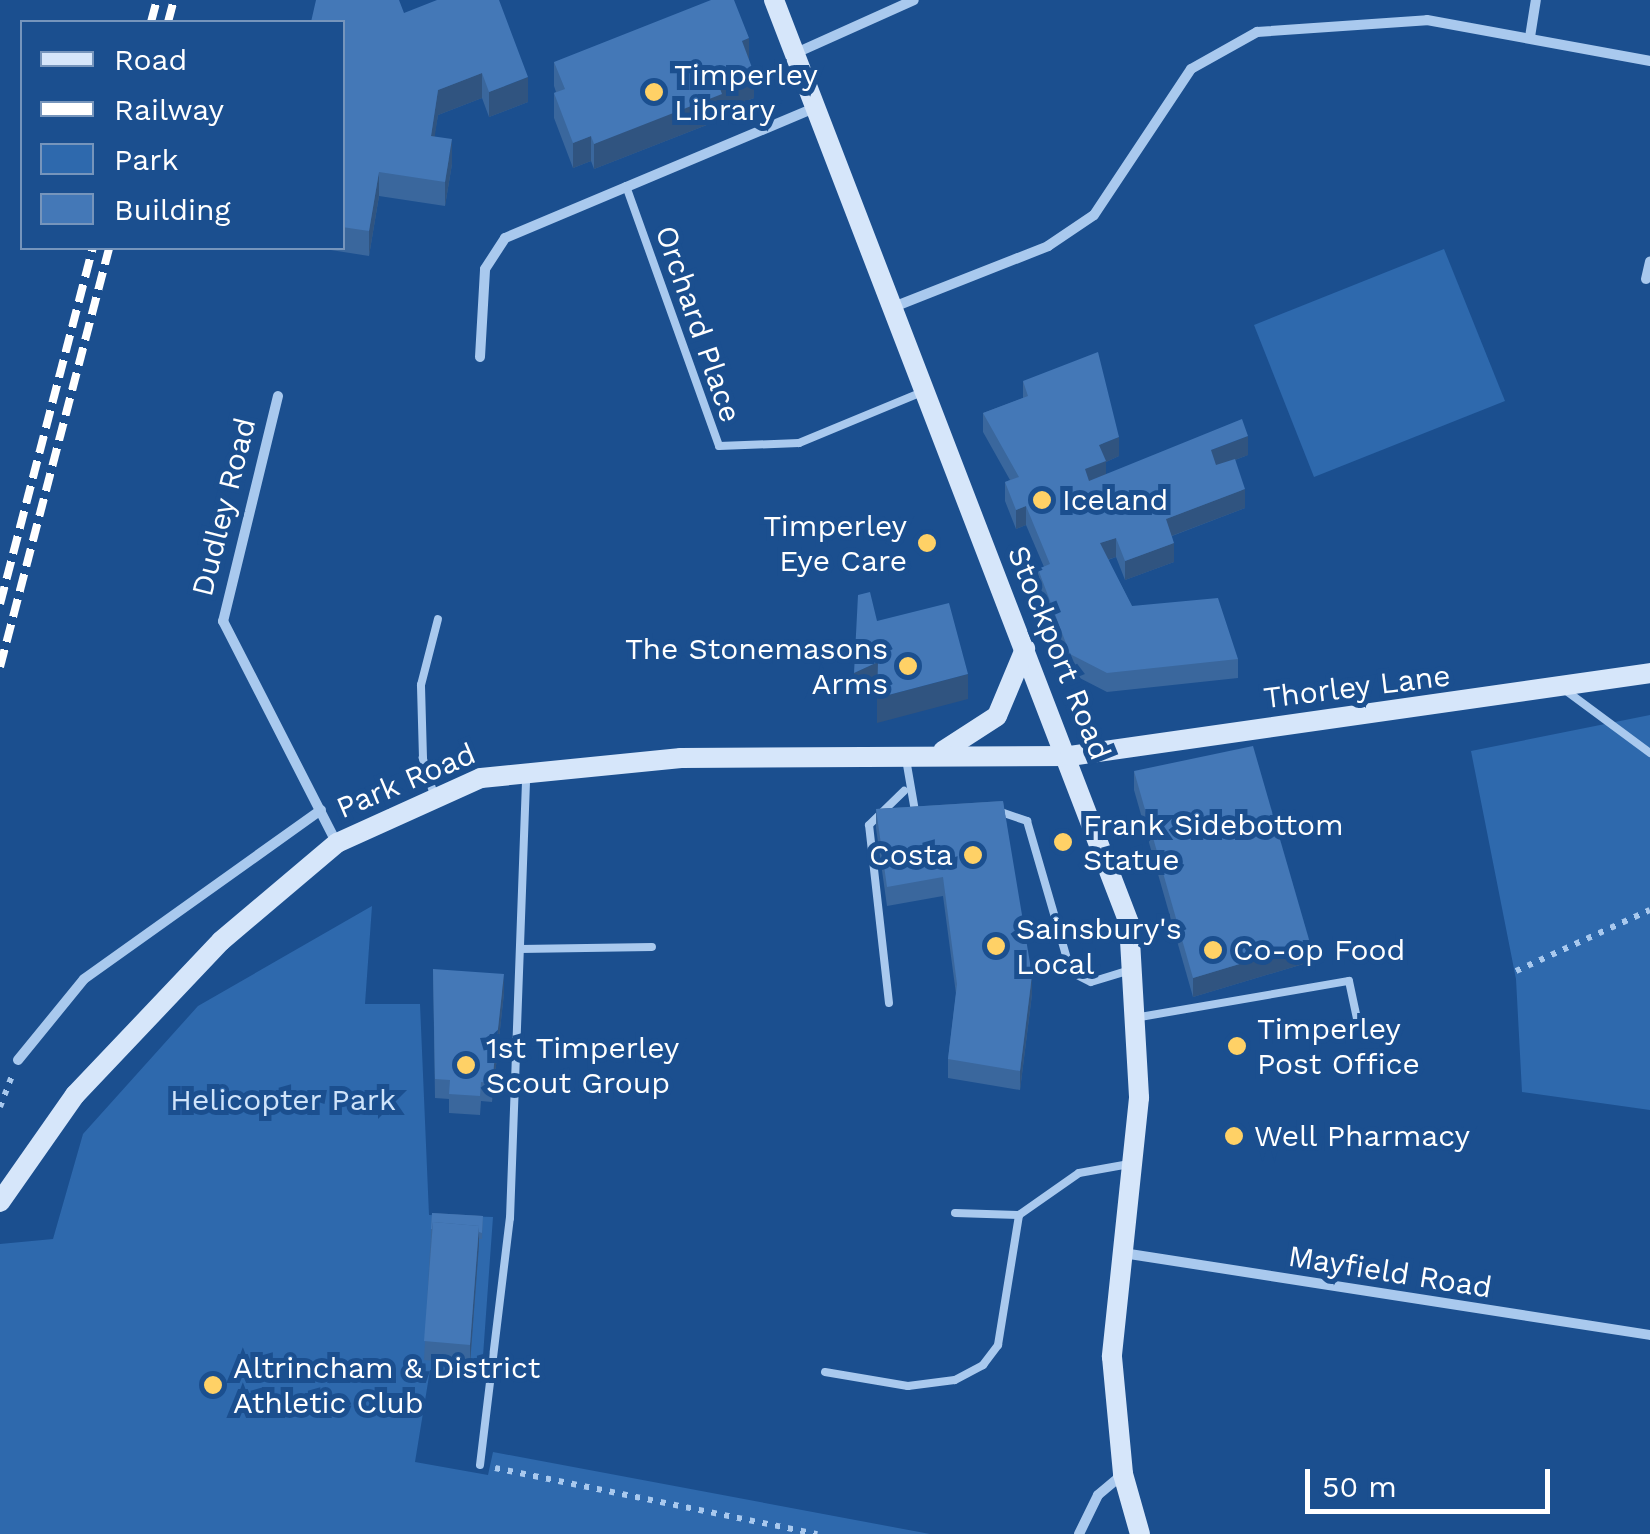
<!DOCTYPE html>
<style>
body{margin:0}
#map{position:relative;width:1650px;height:1534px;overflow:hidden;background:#1b4f8f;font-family:"Work Sans",sans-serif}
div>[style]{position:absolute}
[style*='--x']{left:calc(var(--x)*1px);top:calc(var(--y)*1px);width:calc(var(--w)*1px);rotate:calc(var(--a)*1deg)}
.green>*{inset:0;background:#2e69ad}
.path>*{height:6px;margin-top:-3px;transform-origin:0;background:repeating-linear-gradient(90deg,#a9c9ee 0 5px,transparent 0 13px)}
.service>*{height:8px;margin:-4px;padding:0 4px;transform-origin:4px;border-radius:4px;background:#a9c9ee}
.minor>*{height:10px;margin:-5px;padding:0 5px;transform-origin:5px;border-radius:5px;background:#a9c9ee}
.secondary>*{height:20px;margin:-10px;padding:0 10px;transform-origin:10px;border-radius:10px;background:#d6e6fa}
.rail>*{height:8px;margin-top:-4px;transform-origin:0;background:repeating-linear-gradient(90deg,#fff 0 18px,transparent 0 26px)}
.wall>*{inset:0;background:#3a679d}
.shaded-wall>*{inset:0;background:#305480}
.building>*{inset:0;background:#4478b7}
.dots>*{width:28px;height:28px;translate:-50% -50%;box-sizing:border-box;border:5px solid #1b4f8f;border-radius:50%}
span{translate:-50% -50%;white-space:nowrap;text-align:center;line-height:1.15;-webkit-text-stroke:10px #1b4f8f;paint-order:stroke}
.poi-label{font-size:30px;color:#fff}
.left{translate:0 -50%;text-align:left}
.right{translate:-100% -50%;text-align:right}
.street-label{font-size:30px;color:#fff}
.park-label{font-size:30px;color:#cfe3fa}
.legend{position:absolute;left:20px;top:20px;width:325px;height:230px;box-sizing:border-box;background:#1b4f8f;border:2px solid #7695bc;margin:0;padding:12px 18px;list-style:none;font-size:30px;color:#fff}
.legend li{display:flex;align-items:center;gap:20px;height:50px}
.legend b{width:50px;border:2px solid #7695bc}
.scale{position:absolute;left:1305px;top:1469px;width:245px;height:45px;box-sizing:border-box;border:5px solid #fff;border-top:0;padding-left:12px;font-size:30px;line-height:35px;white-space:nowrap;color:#fff;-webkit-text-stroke:8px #1b4f8f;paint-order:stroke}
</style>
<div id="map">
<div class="green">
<div style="clip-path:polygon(1444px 249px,1505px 401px,1314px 477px,1254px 325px)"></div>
<div style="clip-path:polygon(1650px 715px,1650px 1110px,1522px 1092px,1516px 979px,1471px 751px)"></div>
<div style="clip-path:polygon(372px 906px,365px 1004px,420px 1004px,429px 1215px,493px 1217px,483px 1356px,470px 1373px,430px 1370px,415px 1462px,488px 1475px,493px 1452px,930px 1534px,0 1534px,0 1244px,53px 1239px,83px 1134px,198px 1006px)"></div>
</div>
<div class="path">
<div style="--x:1516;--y:971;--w:147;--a:-24.5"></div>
<div style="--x:0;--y:1107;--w:34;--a:-69"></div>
<div style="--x:495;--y:1468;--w:329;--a:11.6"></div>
</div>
<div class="service">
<div style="--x:626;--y:186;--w:276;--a:70.3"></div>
<div style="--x:719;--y:446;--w:80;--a:-2.1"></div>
<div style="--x:799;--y:443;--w:133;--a:-22.5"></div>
<div style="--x:1565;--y:690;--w:106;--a:36.5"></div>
<div style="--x:906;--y:759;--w:53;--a:80.2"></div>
<div style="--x:434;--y:795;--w:39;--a:-107"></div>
<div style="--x:423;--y:758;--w:73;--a:-91.6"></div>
<div style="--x:421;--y:685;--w:68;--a:-75.6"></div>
<div style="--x:998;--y:811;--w:31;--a:19"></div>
<div style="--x:1027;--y:821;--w:157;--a:73.8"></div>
<div style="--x:1071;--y:972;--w:22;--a:27"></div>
<div style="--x:1091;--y:982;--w:38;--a:-17"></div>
<div style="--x:520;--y:949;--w:132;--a:-0.9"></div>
<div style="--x:889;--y:1003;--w:179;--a:-96.4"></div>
<div style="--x:869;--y:825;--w:49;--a:-44.2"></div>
<div style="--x:1140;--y:1017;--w:212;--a:-9.8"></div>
<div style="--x:1349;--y:981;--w:40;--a:78"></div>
<div style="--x:955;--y:1213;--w:64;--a:1.8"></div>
<div style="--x:1019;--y:1215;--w:73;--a:-35"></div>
<div style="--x:1079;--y:1173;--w:51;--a:-10.2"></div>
<div style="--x:825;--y:1372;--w:84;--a:9.6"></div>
<div style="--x:908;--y:1386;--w:47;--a:-7.3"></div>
<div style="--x:955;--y:1380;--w:32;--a:-28"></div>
<div style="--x:983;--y:1365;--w:25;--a:-53"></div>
<div style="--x:998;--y:1345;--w:132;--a:-80.8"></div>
<div style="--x:480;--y:1465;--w:249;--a:-83.1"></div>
<div style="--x:510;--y:1218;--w:441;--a:-87.9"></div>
</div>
<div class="minor">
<div style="--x:1530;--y:37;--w:37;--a:-81"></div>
<div style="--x:796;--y:53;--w:129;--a:-24.2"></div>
<div style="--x:1646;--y:279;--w:18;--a:-77"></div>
<div style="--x:891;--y:308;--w:169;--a:-21.5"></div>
<div style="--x:1048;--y:246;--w:55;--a:-34"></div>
<div style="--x:1094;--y:215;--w:175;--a:-56.4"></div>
<div style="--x:1191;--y:69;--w:76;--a:-29.3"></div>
<div style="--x:1257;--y:32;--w:170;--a:-4"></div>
<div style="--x:1427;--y:20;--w:227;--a:10.4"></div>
<div style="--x:480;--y:357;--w:88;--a:-86.7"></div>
<div style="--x:485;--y:269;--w:37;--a:-57"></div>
<div style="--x:505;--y:238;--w:337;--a:-22.8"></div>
<div style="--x:278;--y:396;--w:232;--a:103.7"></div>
<div style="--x:223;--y:621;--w:248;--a:62.9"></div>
<div style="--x:18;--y:1060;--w:104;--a:-50.8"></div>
<div style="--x:84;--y:979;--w:291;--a:-35.5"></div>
<div style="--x:1123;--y:1253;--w:533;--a:8.84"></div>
<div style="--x:1079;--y:1534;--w:43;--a:-64"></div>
<div style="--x:1098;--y:1495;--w:33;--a:-40"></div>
</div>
<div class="secondary">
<div style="--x:774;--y:0;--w:989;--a:68.96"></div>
<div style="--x:1129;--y:923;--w:175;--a:86.7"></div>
<div style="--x:1139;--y:1098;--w:260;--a:96"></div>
<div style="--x:1112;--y:1357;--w:118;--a:84.6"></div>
<div style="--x:1123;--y:1474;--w:62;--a:74.2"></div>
<div style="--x:943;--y:751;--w:64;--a:-32.9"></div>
<div style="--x:997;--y:716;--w:73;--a:-67.3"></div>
<div style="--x:0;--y:1202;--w:131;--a:-55"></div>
<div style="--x:75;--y:1095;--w:212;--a:-46.5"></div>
<div style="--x:221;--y:941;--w:152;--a:-40.2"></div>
<div style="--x:337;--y:843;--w:158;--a:-24.3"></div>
<div style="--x:481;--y:778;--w:201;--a:-5.7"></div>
<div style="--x:681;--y:758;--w:389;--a:-0.3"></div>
<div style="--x:1070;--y:756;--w:586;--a:-8.14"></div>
</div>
<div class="rail">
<div style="--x:151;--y:22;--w:23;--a:-75"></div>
<div style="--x:168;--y:22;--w:23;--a:-75"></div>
<div style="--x:0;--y:604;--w:368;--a:-75.4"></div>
<div style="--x:0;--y:667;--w:433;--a:-75.4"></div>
</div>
<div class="wall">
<div style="clip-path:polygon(404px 13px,528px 102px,489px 117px,482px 98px,438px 115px,434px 137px,452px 164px,445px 206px,379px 196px,369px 256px,318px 248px,342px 248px,342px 22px)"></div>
<div style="clip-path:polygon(749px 60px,754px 98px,722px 110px,722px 119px,594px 169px,591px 161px,573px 168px,554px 118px,554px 93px,556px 92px,554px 86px,554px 62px)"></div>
<div style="clip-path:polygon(1023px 381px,1119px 456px,1106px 462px,1106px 474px,1248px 455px,1235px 460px,1245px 508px,1172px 536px,1174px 562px,1125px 580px,1116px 557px,1108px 560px,1132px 606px,1238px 659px,1238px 678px,1107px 692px,1070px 673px,1038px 588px,1038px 569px,1044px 567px,1026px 525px,1016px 529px,1005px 501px,1005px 482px,1010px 480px,983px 432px,983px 413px,1023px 398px)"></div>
<div style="clip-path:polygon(1134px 771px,1310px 962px,1193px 997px,1134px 790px)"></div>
<div style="clip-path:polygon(1003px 801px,1032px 994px,1020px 1090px,948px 1078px,948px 1059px,956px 994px,943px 896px,887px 906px,876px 828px,876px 809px)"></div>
<div style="clip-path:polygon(433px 969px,504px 993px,492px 1102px,481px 1101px,480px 1115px,449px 1113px,449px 1099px,435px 1098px)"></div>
<div style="clip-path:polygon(432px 1213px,483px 1216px,482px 1239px,479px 1239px,470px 1364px,424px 1360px)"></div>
</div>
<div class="shaded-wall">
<div style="clip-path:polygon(749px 38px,749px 63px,742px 41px)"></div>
<div style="clip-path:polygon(482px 73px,482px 98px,438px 115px,431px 161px,431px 136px,438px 90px)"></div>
<div style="clip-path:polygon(754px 73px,754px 98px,722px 110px,722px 119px,594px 169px,594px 144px,719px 86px)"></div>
<div style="clip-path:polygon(528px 77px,528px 102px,489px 117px,489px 92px)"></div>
<div style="clip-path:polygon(591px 136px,591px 161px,573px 168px,573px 143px)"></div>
<div style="clip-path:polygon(452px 139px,452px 164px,445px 206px,445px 182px)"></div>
<div style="clip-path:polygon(379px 172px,379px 196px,369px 256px,369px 231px)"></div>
<div style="clip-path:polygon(1248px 436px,1248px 455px,1211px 469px,1211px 450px)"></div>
<div style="clip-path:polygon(1119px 437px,1119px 456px,1106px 462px,1106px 480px,1085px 488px,1085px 469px,1099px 445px)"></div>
<div style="clip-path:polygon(1245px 489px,1245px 508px,1166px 538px,1166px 519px)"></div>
<div style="clip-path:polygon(1026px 506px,1026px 525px,1016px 529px,1016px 510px)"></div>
<div style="clip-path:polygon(1116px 538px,1116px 557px,1100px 562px,1100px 543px)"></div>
<div style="clip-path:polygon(1174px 543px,1174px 562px,1125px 580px,1125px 561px)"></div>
<div style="clip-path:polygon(878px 662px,878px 686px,854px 698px,854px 673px)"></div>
<div style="clip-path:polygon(968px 674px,968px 699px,877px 723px,877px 698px)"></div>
<div style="clip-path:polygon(1310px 943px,1310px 962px,1193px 997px,1193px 978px)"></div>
<div style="clip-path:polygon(504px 974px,504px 993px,492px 1102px,492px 1083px)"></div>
<div style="clip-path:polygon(1032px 975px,1032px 994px,1020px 1090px,1020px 1071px)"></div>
<div style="clip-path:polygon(479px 1226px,479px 1245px,470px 1364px,470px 1345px)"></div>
</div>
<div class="building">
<div style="clip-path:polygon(316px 0,399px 0,404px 13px,437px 0,499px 0,528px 77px,489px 92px,482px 73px,438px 90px,431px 136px,452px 139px,445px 182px,379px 172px,369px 231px,342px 227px,342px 22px,311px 22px)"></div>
<div style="clip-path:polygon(711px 0,734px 0,749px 38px,742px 41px,754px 73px,719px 86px,722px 94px,594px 144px,591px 136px,573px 143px,554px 93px,565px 89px,554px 62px)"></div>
<div style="clip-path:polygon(1098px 352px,1119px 437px,1099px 445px,1106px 461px,1085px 469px,1089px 481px,1242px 419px,1248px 436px,1211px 450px,1216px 465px,1235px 459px,1245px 489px,1166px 519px,1174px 543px,1125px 561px,1116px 538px,1100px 543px,1132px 606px,1218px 598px,1238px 659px,1107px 673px,1070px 654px,1038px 569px,1050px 564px,1026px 506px,1016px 510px,1005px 482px,1019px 477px,983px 413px,1028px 396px,1023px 381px)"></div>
<div style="clip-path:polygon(870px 592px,877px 621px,949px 603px,968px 674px,877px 698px,878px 662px,854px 673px,858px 595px)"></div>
<div style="clip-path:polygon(1253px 746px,1310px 943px,1193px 978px,1134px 771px)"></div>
<div style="clip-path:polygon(1003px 801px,1032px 975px,1020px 1071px,948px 1059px,957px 984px,943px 877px,887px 887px,876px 809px)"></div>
<div style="clip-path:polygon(433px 969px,504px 974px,492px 1083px,481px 1082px,480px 1096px,449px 1094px,450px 1080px,435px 1079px)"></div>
<div style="clip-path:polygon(432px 1213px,483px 1216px,482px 1233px,479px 1232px,479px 1226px,433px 1222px,432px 1229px,431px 1229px)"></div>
<div style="clip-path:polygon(433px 1222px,479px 1226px,470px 1345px,424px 1341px)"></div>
</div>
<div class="dots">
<div style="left:654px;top:92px;background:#ffd166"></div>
<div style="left:1042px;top:500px;background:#ffd166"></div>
<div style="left:927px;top:543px;background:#ffd166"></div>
<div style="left:908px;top:666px;background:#ffd166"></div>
<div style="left:1063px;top:842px;background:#ffd166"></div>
<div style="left:973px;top:855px;background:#ffd166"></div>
<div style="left:996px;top:946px;background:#ffd166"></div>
<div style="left:1213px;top:950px;background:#ffd166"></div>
<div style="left:1237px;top:1046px;background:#ffd166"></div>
<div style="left:466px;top:1065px;background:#ffd166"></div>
<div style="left:1234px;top:1136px;background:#ffd166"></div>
<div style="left:213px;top:1385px;background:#ffd166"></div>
</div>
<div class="poi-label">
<span class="left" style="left:674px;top:92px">Timperley<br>Library</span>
<span class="left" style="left:1062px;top:500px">Iceland</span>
<span class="right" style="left:907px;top:543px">Timperley<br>Eye Care</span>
<span class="right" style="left:888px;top:666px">The Stonemasons<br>Arms</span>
<span class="left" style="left:1083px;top:842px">Frank Sidebottom<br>Statue</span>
<span class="right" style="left:953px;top:855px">Costa</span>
<span class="left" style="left:1016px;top:946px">Sainsbury's<br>Local</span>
<span class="left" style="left:1233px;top:950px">Co-op Food</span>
<span class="left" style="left:1257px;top:1046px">Timperley<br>Post Office</span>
<span class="left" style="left:486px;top:1065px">1st Timperley<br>Scout Group</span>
<span class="left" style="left:1254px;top:1136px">Well Pharmacy</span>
<span class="left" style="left:233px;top:1385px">Altrincham &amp; District<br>Athletic Club</span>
</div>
<div class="street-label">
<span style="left:698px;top:324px;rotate:71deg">Orchard Place</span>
<span style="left:224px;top:507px;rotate:-76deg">Dudley Road</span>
<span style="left:1059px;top:653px;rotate:68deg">Stockport Road</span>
<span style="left:1357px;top:687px;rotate:-7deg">Thorley Lane</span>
<span style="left:406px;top:781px;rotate:-23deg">Park Road</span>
<span style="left:1390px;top:1272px;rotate:9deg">Mayfield Road</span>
</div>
<div class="park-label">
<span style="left:283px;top:1100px">Helicopter Park</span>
</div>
<ul class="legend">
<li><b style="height:12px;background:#d6e6fa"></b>Road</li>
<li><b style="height:12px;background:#fff"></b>Railway</li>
<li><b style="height:28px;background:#2e69ad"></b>Park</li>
<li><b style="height:28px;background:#4478b7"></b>Building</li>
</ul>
<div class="scale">50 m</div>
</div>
